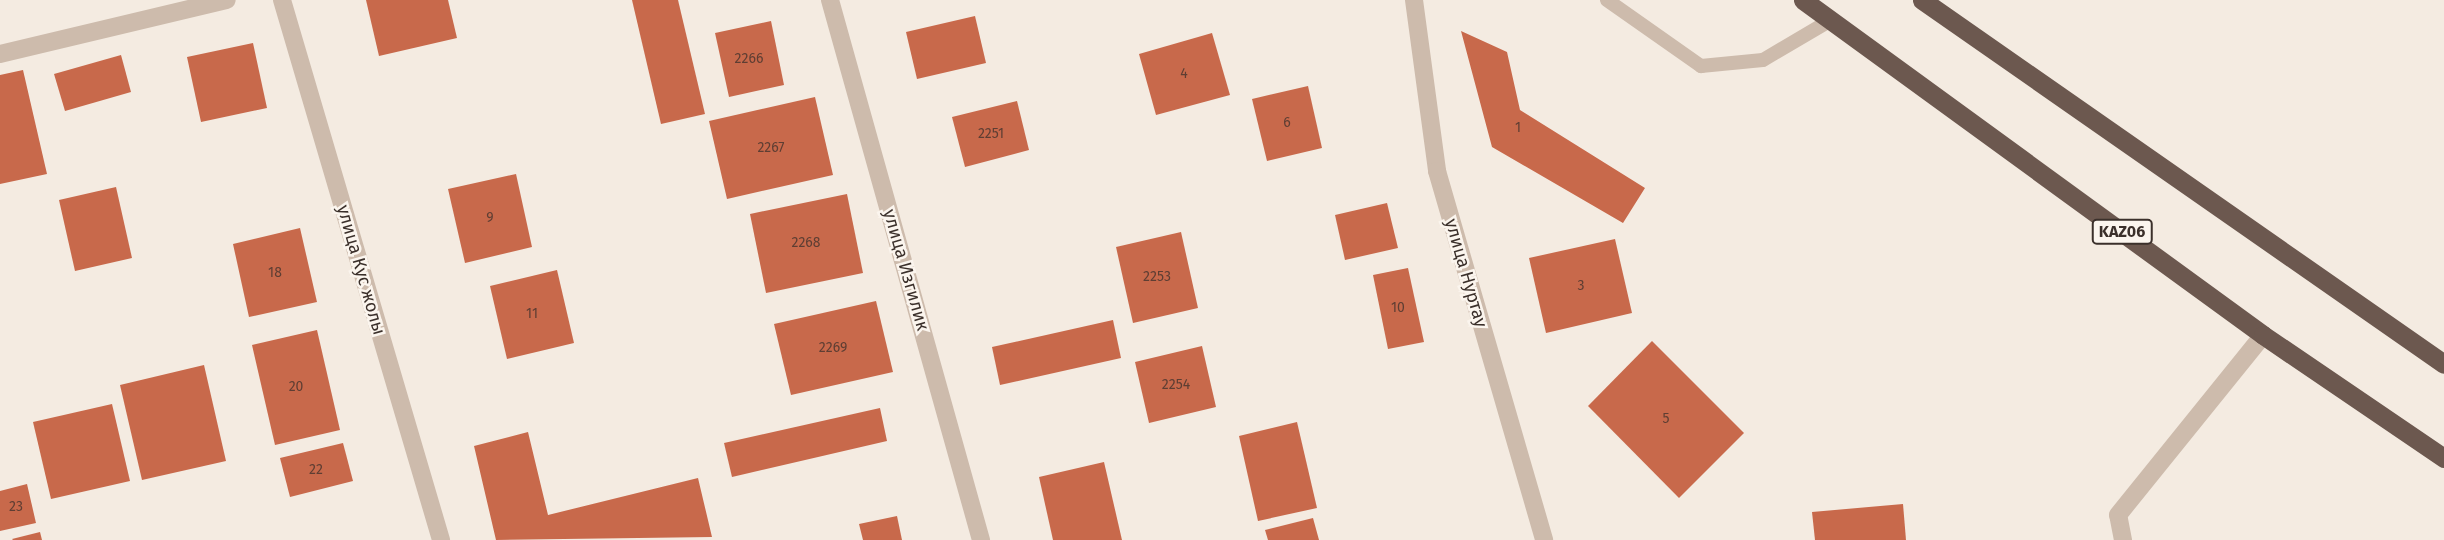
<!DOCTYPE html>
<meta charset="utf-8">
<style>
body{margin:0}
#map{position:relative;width:2444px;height:540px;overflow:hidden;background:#f4ebe1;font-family:"Fira Sans",sans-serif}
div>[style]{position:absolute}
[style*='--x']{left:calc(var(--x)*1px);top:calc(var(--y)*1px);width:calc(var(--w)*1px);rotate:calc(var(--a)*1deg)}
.building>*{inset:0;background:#c8694b}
.service>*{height:14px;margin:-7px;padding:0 7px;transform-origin:7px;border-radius:7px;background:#cdbbac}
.minor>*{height:18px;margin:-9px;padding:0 9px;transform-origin:9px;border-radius:9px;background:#cdbbac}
.trunk>*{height:19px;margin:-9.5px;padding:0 9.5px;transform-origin:9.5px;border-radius:9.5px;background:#6c584f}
span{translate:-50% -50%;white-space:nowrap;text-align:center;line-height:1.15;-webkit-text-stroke:5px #fbf5ee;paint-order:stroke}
.number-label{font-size:14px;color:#5e3e33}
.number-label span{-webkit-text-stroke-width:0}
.shield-label span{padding:2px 5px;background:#fbf5ee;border:2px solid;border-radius:5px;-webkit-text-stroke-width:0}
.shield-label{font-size:16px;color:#3b302b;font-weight:700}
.street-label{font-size:18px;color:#3b302b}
</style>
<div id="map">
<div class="building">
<div style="clip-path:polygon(366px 0,448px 0,457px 38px,379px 56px)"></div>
<div style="clip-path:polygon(632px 0,678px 0,705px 114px,661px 124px)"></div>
<div style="clip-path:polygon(975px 16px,986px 63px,917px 79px,906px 32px)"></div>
<div style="clip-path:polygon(771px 21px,784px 85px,729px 97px,715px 33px)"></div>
<div style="clip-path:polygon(1461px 31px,1507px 52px,1520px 110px,1645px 188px,1623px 223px,1492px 147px)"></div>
<div style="clip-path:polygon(1212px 33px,1230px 95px,1156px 115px,1139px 54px)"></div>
<div style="clip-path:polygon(253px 43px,267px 108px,201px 122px,187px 57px)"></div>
<div style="clip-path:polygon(121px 55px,131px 92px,65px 111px,54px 74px)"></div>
<div style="clip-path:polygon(23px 70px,47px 174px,0 184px,0 75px)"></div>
<div style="clip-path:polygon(1308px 86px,1322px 148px,1267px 161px,1252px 99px)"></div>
<div style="clip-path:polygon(815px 97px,833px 175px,727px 199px,709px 121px)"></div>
<div style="clip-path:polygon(1017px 101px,1029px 150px,965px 167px,952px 117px)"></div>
<div style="clip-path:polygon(516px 174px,532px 247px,465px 263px,448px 189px)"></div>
<div style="clip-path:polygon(116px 187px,132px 258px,75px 271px,59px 200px)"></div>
<div style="clip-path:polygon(847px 194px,863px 273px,766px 293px,750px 214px)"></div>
<div style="clip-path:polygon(1387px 203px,1398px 248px,1345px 260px,1335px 215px)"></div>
<div style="clip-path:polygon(300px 228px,317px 302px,249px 317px,233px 244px)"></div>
<div style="clip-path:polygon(1181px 232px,1198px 308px,1133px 323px,1116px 247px)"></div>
<div style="clip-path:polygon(1615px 239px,1632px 313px,1546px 333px,1529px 258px)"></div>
<div style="clip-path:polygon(1408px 268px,1424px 342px,1388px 349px,1373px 275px)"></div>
<div style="clip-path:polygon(557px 270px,574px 343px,507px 359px,490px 286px)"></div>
<div style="clip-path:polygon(876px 301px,893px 372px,791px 395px,774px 324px)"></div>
<div style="clip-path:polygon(1113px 320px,1121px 358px,1000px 385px,992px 347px)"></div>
<div style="clip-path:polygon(317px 330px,340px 430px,275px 445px,252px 345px)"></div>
<div style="clip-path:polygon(1652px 341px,1744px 433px,1679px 498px,1588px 406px)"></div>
<div style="clip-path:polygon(1202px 346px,1216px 407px,1149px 423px,1135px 362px)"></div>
<div style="clip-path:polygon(204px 365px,226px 461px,142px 480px,120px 385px)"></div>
<div style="clip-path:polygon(112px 404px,130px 481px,51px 499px,33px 422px)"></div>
<div style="clip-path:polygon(880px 408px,887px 441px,732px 477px,724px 443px)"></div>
<div style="clip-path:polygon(1297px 422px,1317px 508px,1258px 521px,1239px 436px)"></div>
<div style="clip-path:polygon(528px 432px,548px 515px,698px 478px,712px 537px,496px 540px,474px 446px)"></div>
<div style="clip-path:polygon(343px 443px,353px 481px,290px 497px,280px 458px)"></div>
<div style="clip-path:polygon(1104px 462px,1122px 540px,1053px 540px,1039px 477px)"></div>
<div style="clip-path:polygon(27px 484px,36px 523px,0 531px,0 491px)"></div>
<div style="clip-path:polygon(1903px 504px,1906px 540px,1815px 540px,1812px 512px)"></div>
<div style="clip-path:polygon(897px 516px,902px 540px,863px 540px,859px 524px)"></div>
<div style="clip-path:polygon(1313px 518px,1319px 540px,1268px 540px,1265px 530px)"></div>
<div style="clip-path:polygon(40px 532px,42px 540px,13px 540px,12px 539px)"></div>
</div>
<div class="service">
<div style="--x:1607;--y:0;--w:115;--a:35.1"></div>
<div style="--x:1701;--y:66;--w:62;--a:-5.5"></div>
<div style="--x:1763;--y:60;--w:79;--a:-30.5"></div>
</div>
<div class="minor">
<div style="--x:282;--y:0;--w:563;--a:73.59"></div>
<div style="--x:830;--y:0;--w:561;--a:74.38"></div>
<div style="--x:1414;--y:0;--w:173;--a:82.3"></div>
<div style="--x:1437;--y:171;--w:384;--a:73.8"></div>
<div style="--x:0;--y:54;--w:233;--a:-13.4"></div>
<div style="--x:2123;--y:540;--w:25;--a:-101"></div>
<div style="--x:2118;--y:515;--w:231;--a:-51.1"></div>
</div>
<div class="trunk">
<div style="--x:1803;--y:0;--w:569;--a:36.06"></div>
<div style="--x:2263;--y:335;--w:219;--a:34.2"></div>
<div style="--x:1922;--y:0;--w:636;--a:34.89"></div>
</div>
<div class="number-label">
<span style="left:749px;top:59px">2266</span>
<span style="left:1184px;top:74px">4</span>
<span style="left:1287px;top:123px">6</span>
<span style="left:1518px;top:128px">1</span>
<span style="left:991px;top:134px">2251</span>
<span style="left:771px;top:148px">2267</span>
<span style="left:490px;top:218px">9</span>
<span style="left:806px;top:243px">2268</span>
<span style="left:275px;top:273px">18</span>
<span style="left:1157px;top:277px">2253</span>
<span style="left:1581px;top:286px">3</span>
<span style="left:1398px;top:308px">10</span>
<span style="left:532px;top:314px">11</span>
<span style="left:833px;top:348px">2269</span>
<span style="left:1176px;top:385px">2254</span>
<span style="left:296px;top:387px">20</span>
<span style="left:1666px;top:419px">5</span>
<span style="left:316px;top:470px">22</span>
<span style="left:16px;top:507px">23</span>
</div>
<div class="shield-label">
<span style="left:2122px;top:232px">KАZ06</span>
</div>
<div class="street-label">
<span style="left:361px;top:270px;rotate:74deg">улица Кус жолы</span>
<span style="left:906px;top:270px;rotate:74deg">улица Изгилик</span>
<span style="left:1466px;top:273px;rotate:74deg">улица Нуртау</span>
</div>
</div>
